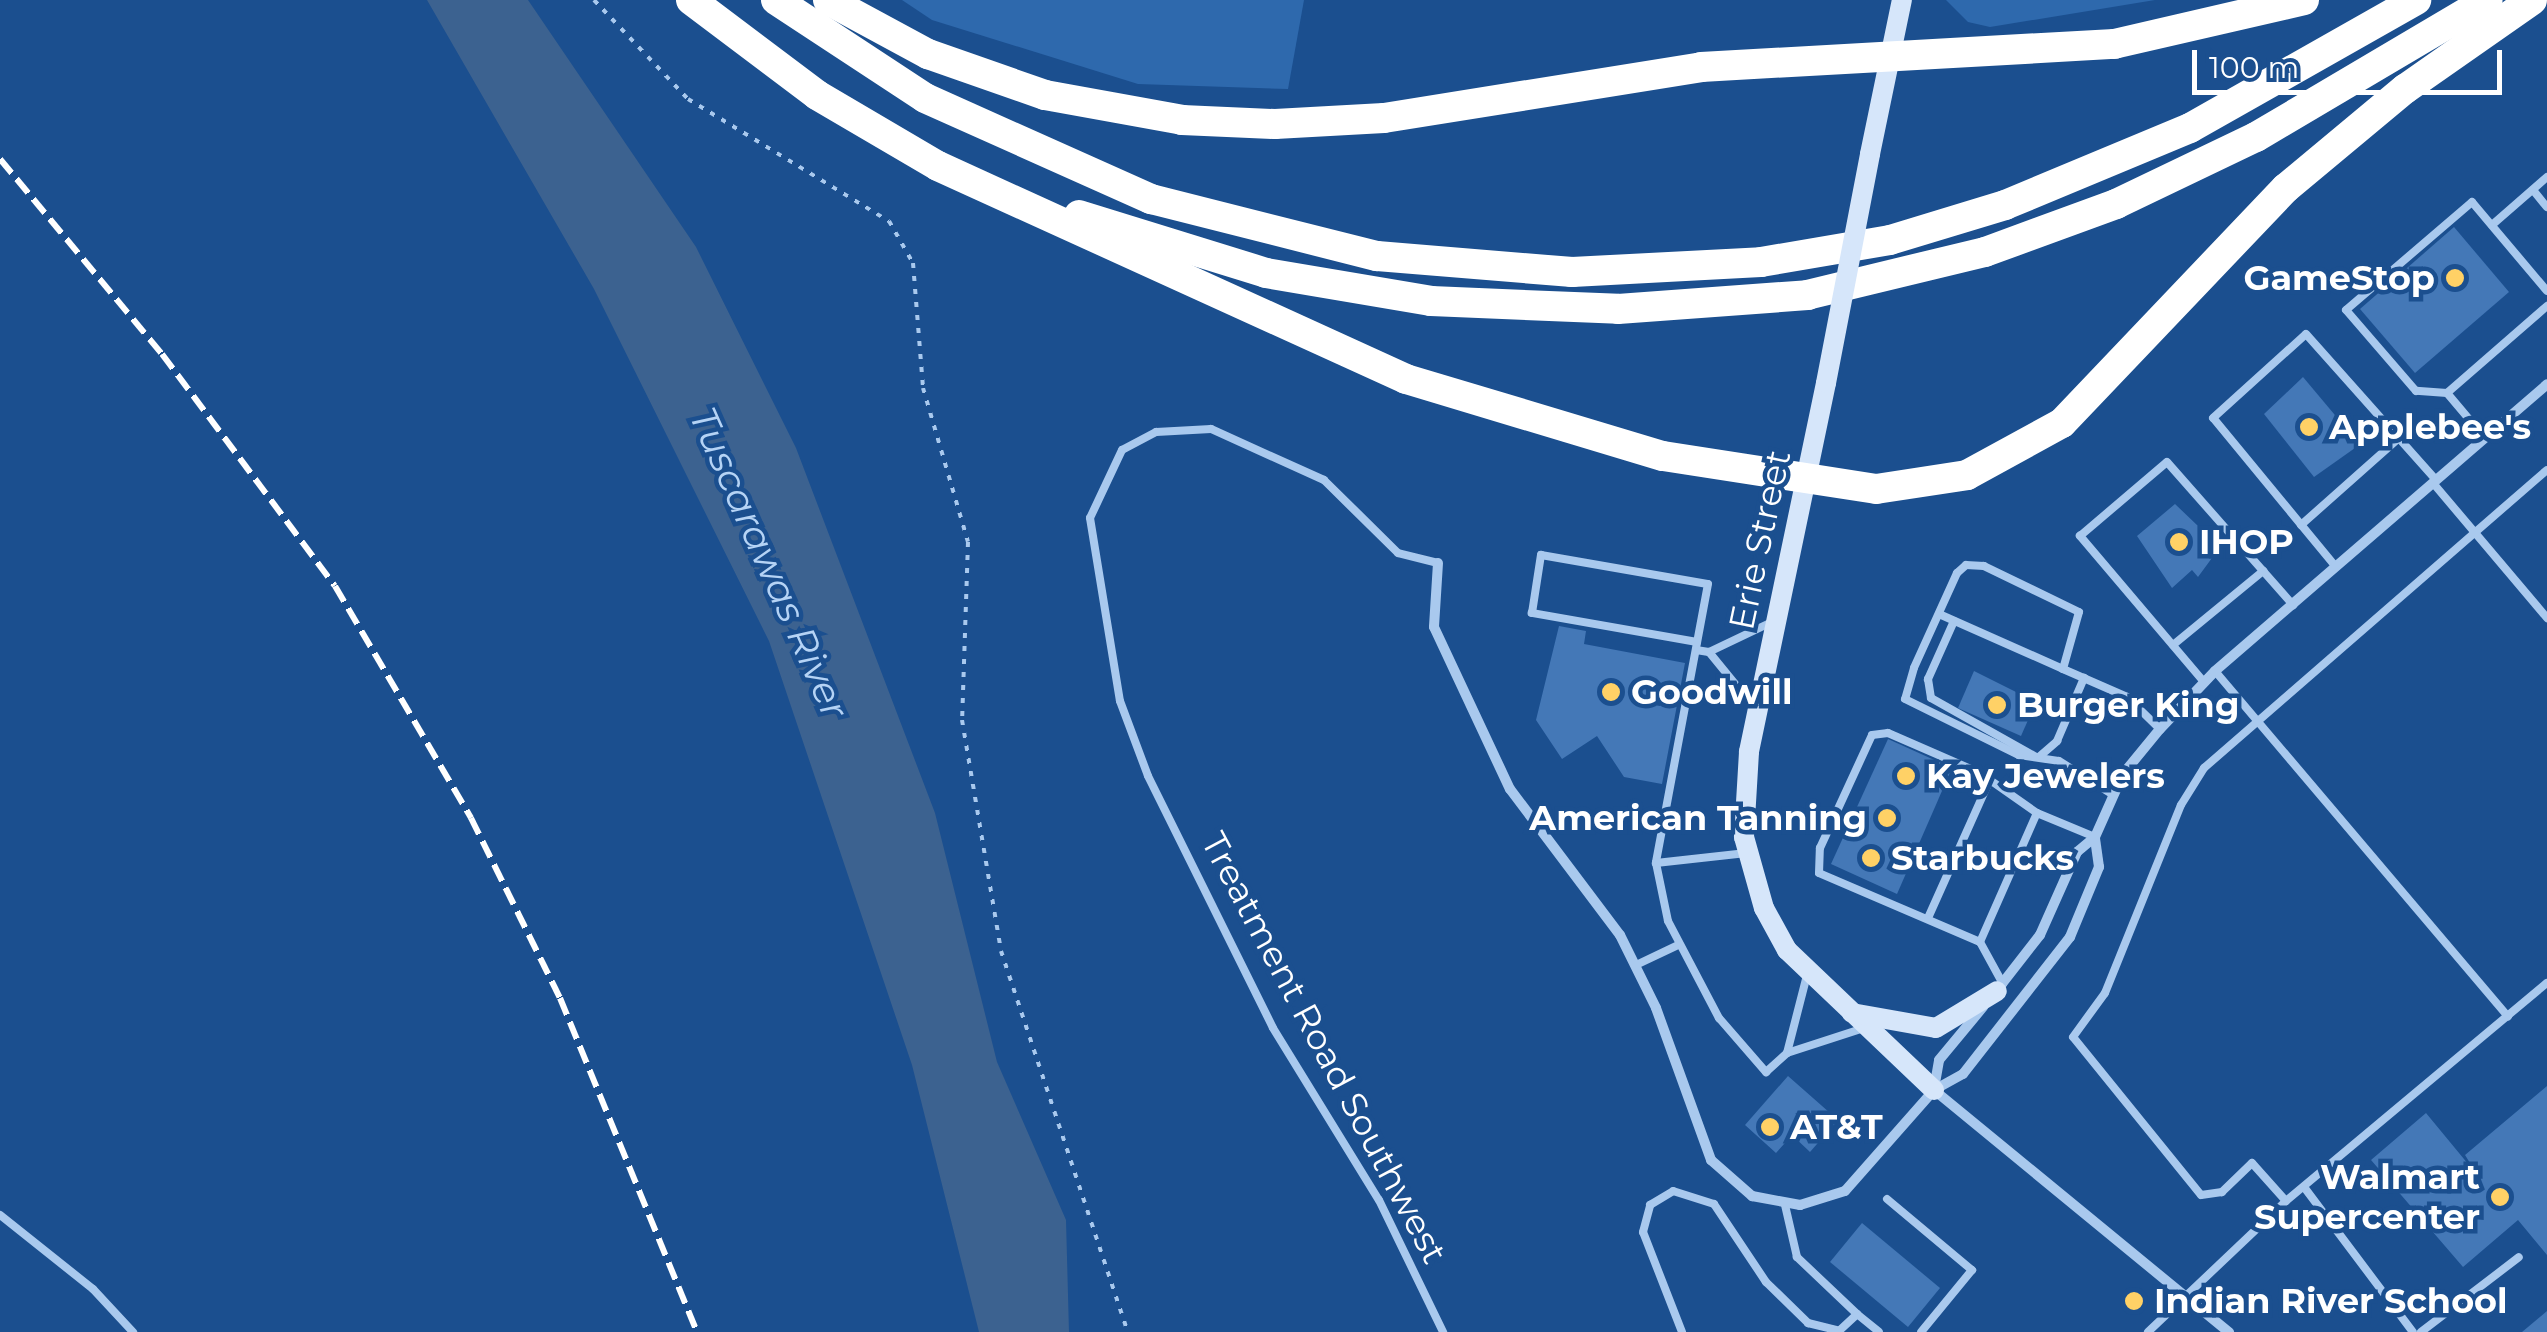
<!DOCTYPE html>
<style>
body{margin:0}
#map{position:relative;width:2547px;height:1332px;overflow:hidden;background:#1b4f8f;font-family:Montserrat,sans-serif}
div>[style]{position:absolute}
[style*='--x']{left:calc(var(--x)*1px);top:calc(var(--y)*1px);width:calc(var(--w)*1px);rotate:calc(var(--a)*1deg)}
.green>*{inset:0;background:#2e69ad}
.water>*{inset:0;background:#3c6290}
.building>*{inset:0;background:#4478b7}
.path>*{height:4px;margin-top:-2px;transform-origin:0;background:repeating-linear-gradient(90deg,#a9c9ee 0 5px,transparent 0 13px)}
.lane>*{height:8px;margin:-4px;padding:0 4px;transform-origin:4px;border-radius:4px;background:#a9c9ee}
.street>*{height:10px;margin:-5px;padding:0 5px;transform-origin:5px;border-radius:5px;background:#a9c9ee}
.secondary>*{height:20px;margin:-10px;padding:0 10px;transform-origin:10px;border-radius:10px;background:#d6e6fa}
.highway>*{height:30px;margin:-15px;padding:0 15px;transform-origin:15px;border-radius:15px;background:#fff}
.rail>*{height:6px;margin-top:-3px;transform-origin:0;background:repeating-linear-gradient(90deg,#fff 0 18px,transparent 0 26px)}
.secondary-bridge>*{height:20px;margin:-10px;padding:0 10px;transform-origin:10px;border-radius:10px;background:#d6e6fa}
.dots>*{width:28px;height:28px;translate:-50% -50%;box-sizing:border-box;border:5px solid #1b4f8f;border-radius:50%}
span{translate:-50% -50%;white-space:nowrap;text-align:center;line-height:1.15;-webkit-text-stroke:9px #1b4f8f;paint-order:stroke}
.poi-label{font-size:35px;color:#fff;font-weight:700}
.right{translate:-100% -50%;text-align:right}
.left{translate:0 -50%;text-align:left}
.street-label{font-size:35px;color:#fff}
.water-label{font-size:38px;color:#b5d3f5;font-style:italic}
.scale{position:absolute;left:2192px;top:50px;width:310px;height:45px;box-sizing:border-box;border:5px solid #fff;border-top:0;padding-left:12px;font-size:30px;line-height:35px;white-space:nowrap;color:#fff;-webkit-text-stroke:8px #1b4f8f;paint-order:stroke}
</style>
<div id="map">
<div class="green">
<div style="clip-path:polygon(902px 0,1304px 0,1288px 89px,1138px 84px,932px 20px)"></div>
<div style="clip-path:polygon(1946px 0,2155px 0,1990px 27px,1968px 22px)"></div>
</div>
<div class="water">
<div style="clip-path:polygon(427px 0,528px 0,696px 247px,796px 448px,935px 813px,997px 1062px,1066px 1220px,1069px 1332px,979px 1332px,912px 1065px,769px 641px,594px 289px)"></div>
</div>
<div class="building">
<div style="clip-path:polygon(2454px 227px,2509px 292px,2415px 373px,2360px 309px)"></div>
<div style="clip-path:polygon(2303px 377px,2355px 439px,2355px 448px,2314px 477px,2264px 414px)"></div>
<div style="clip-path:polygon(2175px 504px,2220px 547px,2198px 577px,2192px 570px,2172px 588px,2137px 536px)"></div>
<div style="clip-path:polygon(1559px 626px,1586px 631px,1584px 644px,1685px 663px,1662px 784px,1624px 777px,1597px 736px,1562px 759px,1536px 720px)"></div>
<div style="clip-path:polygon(1974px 671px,2036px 702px,2021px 736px,1958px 708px)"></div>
<div style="clip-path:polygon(1888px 739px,1952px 768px,1897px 894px,1831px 864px)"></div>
<div style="clip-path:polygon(1788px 1076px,1838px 1120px,1810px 1152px,1792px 1135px,1776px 1153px,1745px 1125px)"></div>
<div style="clip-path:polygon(2547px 1086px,2547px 1255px,2518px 1220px,2463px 1267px,2371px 1160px,2426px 1113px,2478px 1176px,2465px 1155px)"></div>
<div style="clip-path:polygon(1862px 1223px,1940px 1288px,1908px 1327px,1830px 1262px)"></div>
<div style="clip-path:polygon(2547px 1311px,2547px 1332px,2522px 1332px)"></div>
</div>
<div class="path">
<div style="--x:594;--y:0;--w:137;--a:46.5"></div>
<div style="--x:688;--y:99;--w:235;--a:31.3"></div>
<div style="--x:889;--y:221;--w:48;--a:60.3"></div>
<div style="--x:913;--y:263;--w:125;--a:85.4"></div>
<div style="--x:923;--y:388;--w:160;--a:73.7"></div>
<div style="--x:968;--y:542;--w:178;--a:91.9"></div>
<div style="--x:962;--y:720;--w:234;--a:80.4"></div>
<div style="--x:1001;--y:951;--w:402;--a:71.6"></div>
</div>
<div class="lane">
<div style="--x:2533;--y:190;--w:22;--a:51"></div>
<div style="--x:2492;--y:225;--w:73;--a:-41.1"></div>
<div style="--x:2447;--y:393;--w:133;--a:-41"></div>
<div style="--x:2485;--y:438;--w:59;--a:-130.2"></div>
<div style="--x:2447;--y:393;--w:31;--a:-176"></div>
<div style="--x:2416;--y:391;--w:107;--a:-130.8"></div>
<div style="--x:2346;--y:310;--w:166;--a:-40.6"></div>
<div style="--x:2472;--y:202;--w:116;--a:49.9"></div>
<div style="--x:2433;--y:483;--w:177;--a:49.8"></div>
<div style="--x:2301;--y:525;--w:131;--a:-41.6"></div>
<div style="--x:1438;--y:563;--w:41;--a:-166"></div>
<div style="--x:1398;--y:553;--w:104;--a:-135.4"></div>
<div style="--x:1324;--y:480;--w:124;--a:-155.7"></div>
<div style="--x:1211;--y:429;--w:55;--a:176.9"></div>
<div style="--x:1156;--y:432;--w:38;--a:152"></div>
<div style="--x:1122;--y:450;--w:75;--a:115.2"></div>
<div style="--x:1090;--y:518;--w:185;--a:80.7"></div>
<div style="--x:1120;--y:701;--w:80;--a:69.5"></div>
<div style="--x:1148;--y:776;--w:281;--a:63.6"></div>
<div style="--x:1273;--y:1028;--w:202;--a:58.4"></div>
<div style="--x:1379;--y:1200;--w:147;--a:64.1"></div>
<div style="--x:2336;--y:567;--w:193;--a:-129.5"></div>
<div style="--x:2213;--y:418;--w:125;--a:-42.1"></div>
<div style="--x:2306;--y:334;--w:195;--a:48.3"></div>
<div style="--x:1939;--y:614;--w:136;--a:23.9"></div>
<div style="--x:2063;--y:669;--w:59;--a:-74.3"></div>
<div style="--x:2079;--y:612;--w:106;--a:-154.2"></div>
<div style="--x:1984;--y:566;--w:18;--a:-177"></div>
<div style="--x:1966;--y:565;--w:12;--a:138"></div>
<div style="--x:1957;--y:573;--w:104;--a:114.4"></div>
<div style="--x:1914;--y:668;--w:32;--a:106"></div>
<div style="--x:1905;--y:699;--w:127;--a:26.2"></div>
<div style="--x:2019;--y:755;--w:40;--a:8.5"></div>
<div style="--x:2059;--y:761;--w:62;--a:31.9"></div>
<div style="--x:1954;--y:621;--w:64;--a:114.1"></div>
<div style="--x:1928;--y:679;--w:19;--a:81"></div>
<div style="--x:1931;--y:698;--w:120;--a:29.3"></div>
<div style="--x:1697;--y:642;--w:168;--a:-170"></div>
<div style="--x:1532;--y:613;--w:59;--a:-81.2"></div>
<div style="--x:1541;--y:555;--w:169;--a:9.9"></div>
<div style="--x:1708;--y:584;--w:284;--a:100.6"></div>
<div style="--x:1656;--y:863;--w:59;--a:78.3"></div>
<div style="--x:1668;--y:921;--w:110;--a:62.3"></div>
<div style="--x:1719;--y:1018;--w:72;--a:49"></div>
<div style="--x:1766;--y:1072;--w:28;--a:-42"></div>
<div style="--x:1787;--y:1053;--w:81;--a:-18"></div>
<div style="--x:2173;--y:645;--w:117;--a:-39.4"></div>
<div style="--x:1696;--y:650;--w:13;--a:9"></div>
<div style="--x:1709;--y:652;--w:72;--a:-25.5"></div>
<div style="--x:1709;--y:652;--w:71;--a:50.7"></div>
<div style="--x:2063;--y:669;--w:70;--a:23.6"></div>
<div style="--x:2127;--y:697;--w:46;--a:44.1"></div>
<div style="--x:2215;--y:671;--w:453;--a:49.7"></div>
<div style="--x:2204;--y:682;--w:192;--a:-130.3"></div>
<div style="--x:2080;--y:536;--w:114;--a:-40.4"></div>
<div style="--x:2167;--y:462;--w:191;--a:48.6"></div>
<div style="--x:2040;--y:756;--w:23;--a:-41"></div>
<div style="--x:2057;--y:741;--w:69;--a:-66.8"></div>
<div style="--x:1656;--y:863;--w:91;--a:-6.3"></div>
<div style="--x:1928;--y:918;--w:147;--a:-65.9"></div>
<div style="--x:1980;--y:942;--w:141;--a:-66.2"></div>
<div style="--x:1636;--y:965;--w:47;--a:-25.5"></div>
<div style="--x:2003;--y:984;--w:48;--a:-118.7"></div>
<div style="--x:1980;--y:942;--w:175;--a:-156.8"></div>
<div style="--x:1819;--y:873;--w:25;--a:-88"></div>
<div style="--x:1820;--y:848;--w:124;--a:-65.3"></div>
<div style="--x:1872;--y:735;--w:16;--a:-7"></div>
<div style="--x:1888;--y:733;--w:100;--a:23.5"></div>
<div style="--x:1980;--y:773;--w:70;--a:35.1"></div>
<div style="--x:2037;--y:813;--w:63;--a:22.5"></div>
<div style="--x:1787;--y:1053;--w:81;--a:-75.6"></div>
<div style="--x:2304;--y:1187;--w:181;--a:53.1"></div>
<div style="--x:1887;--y:1199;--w:111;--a:39.9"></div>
<div style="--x:1972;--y:1270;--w:80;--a:129.4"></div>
<div style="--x:2286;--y:1201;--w:51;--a:-131.8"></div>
<div style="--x:2252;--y:1163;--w:42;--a:136"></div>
<div style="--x:2222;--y:1192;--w:21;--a:172"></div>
<div style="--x:2201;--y:1195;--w:203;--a:-129"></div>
<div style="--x:2073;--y:1037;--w:54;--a:-54"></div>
<div style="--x:2105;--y:993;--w:203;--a:-68"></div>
<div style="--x:2181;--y:805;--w:44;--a:-58.1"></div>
<div style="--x:2204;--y:768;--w:454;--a:-41"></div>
<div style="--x:0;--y:1215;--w:119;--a:38.5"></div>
<div style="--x:93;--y:1289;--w:59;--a:47.1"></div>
<div style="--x:1857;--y:1314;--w:28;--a:39"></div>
<div style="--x:1682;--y:1332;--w:107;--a:-111.3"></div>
<div style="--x:1643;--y:1232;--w:28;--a:-75"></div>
<div style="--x:1650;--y:1205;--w:27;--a:-31"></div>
<div style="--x:1673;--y:1191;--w:43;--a:17.6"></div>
<div style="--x:1714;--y:1204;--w:94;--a:56.3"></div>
<div style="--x:1766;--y:1282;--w:59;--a:44.3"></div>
<div style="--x:1808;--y:1323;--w:32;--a:14"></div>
<div style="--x:1839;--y:1331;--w:25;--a:-43"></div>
<div style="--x:1857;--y:1314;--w:83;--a:-136.5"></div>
<div style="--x:1797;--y:1257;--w:53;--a:-103"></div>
<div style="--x:2148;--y:1332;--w:190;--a:-43.5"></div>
<div style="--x:2286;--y:1201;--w:340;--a:-39.9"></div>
<div style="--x:2421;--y:1332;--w:123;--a:-37.4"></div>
</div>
<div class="street">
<div style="--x:1438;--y:563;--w:64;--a:93.6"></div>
<div style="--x:1434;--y:627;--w:179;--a:64.9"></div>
<div style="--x:1510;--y:789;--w:183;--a:53"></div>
<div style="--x:1620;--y:935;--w:81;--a:63.7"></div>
<div style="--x:1656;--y:1008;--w:162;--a:70.1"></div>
<div style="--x:1711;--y:1160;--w:55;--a:41.3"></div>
<div style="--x:1752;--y:1196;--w:49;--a:10.6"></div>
<div style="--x:1800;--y:1205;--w:47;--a:-17.3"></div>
<div style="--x:1845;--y:1191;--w:135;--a:-48.6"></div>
<div style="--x:1934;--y:1090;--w:33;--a:-29"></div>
<div style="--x:1963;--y:1074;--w:174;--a:-52"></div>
<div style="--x:2070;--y:937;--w:76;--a:-67.5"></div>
<div style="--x:2099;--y:867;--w:30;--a:-98"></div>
<div style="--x:1994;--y:994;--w:75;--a:-52.1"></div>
<div style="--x:2040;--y:935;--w:91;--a:-66"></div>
<div style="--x:2077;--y:852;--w:23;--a:-40"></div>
<div style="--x:2095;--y:837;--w:69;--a:-66"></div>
<div style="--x:2123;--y:774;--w:58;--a:-50.6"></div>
<div style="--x:2160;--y:729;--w:80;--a:-46.5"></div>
<div style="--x:2215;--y:671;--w:439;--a:-40.8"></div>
<div style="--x:1934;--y:1089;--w:29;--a:-80"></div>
<div style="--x:1939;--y:1060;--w:69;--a:-50.3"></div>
<div style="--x:1934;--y:1090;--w:382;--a:39.4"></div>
</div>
<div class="secondary">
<div style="--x:1870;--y:154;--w:157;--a:-78.3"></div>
<div style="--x:1826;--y:383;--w:377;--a:101.8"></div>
<div style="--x:1749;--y:752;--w:85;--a:93.4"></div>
<div style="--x:1744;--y:837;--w:74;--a:74.3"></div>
<div style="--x:1764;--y:908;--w:48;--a:61.3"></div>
<div style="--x:1787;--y:950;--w:203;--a:43.6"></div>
<div style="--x:1852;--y:1013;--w:85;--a:10.1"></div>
<div style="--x:1936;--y:1028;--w:71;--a:-31.2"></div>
</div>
<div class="highway">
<div style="--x:691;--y:0;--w:158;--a:37"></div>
<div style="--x:817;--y:95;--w:140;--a:30.4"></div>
<div style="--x:938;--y:166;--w:514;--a:24.47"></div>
<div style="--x:1406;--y:379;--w:268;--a:16.7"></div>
<div style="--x:1663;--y:456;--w:216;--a:8.8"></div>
<div style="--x:1876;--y:489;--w:92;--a:-8.7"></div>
<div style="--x:1967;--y:475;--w:108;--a:-28.7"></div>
<div style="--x:2062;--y:423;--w:325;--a:-46.4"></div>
<div style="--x:2286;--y:188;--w:155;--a:-39.8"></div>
<div style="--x:2405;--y:89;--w:155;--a:-35"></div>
<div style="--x:776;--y:0;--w:178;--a:33.3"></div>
<div style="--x:925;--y:98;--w:248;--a:24.1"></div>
<div style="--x:1151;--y:199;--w:233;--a:14.2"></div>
<div style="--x:1377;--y:256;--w:196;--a:4.7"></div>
<div style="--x:1572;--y:272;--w:189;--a:-3"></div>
<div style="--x:1761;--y:262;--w:131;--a:-9.7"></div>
<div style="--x:1890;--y:240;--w:120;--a:-16.9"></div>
<div style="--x:2005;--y:205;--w:200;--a:-22.6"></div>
<div style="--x:2190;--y:128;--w:260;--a:-29.5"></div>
<div style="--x:828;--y:0;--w:114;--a:28.4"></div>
<div style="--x:928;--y:54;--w:124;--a:19.3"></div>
<div style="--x:1045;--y:95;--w:139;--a:10.3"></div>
<div style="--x:1182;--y:120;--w:93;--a:2.5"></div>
<div style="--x:1275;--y:124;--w:109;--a:-3.2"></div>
<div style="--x:1384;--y:118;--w:321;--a:-9.1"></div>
<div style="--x:1701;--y:67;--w:414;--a:-3.2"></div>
<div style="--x:2114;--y:44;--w:195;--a:-13"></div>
<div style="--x:1079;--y:215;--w:196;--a:17.2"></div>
<div style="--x:1266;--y:273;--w:167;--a:9.6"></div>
<div style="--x:1431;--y:301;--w:187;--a:2.4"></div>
<div style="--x:1618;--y:309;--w:190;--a:-4.2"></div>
<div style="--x:1807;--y:295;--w:183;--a:-13.6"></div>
<div style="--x:1985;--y:252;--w:140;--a:-20.1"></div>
<div style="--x:2116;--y:204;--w:155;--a:-25.6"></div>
<div style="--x:2256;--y:137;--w:269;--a:-30.6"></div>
</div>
<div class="rail">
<div style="--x:0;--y:159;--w:254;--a:50.3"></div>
<div style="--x:162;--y:354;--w:289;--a:53.3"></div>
<div style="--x:335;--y:586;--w:269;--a:59.6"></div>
<div style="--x:471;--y:818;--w:201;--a:63.7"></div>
<div style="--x:560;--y:998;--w:361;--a:67.7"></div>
</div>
<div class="secondary-bridge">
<div style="--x:1826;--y:383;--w:233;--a:-79.1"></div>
</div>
<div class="dots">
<div style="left:2455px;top:278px;background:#ffd166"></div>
<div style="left:2309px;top:427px;background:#ffd166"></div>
<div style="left:2179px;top:542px;background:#ffd166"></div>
<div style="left:1611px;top:692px;background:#ffd166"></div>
<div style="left:1997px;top:705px;background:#ffd166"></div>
<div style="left:1906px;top:776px;background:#ffd166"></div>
<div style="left:1887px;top:818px;background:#ffd166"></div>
<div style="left:1871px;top:858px;background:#ffd166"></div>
<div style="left:1770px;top:1127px;background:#ffd166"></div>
<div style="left:2500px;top:1197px;background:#ffd166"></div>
<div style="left:2134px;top:1301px;background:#ffd166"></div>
</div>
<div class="poi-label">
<span class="right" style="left:2435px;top:278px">GameStop</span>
<span class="left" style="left:2329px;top:427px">Applebee's</span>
<span class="left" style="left:2199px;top:542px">IHOP</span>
<span class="left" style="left:1631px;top:692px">Goodwill</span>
<span class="left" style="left:2017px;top:705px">Burger King</span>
<span class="left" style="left:1926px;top:776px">Kay Jewelers</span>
<span class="right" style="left:1867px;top:818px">American Tanning</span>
<span class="left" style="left:1891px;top:858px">Starbucks</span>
<span class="left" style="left:1790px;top:1127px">AT&amp;T</span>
<span class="right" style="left:2480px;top:1197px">Walmart<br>Supercenter</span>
<span class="left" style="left:2154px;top:1301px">Indian River School</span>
</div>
<div class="street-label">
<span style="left:1760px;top:540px;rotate:-78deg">Erie Street</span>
<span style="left:1324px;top:1048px;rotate:62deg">Treatment Road Southwest</span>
</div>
<div class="water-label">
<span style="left:769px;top:563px;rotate:66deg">Tuscarawas River</span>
</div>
<div class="scale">100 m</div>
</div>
